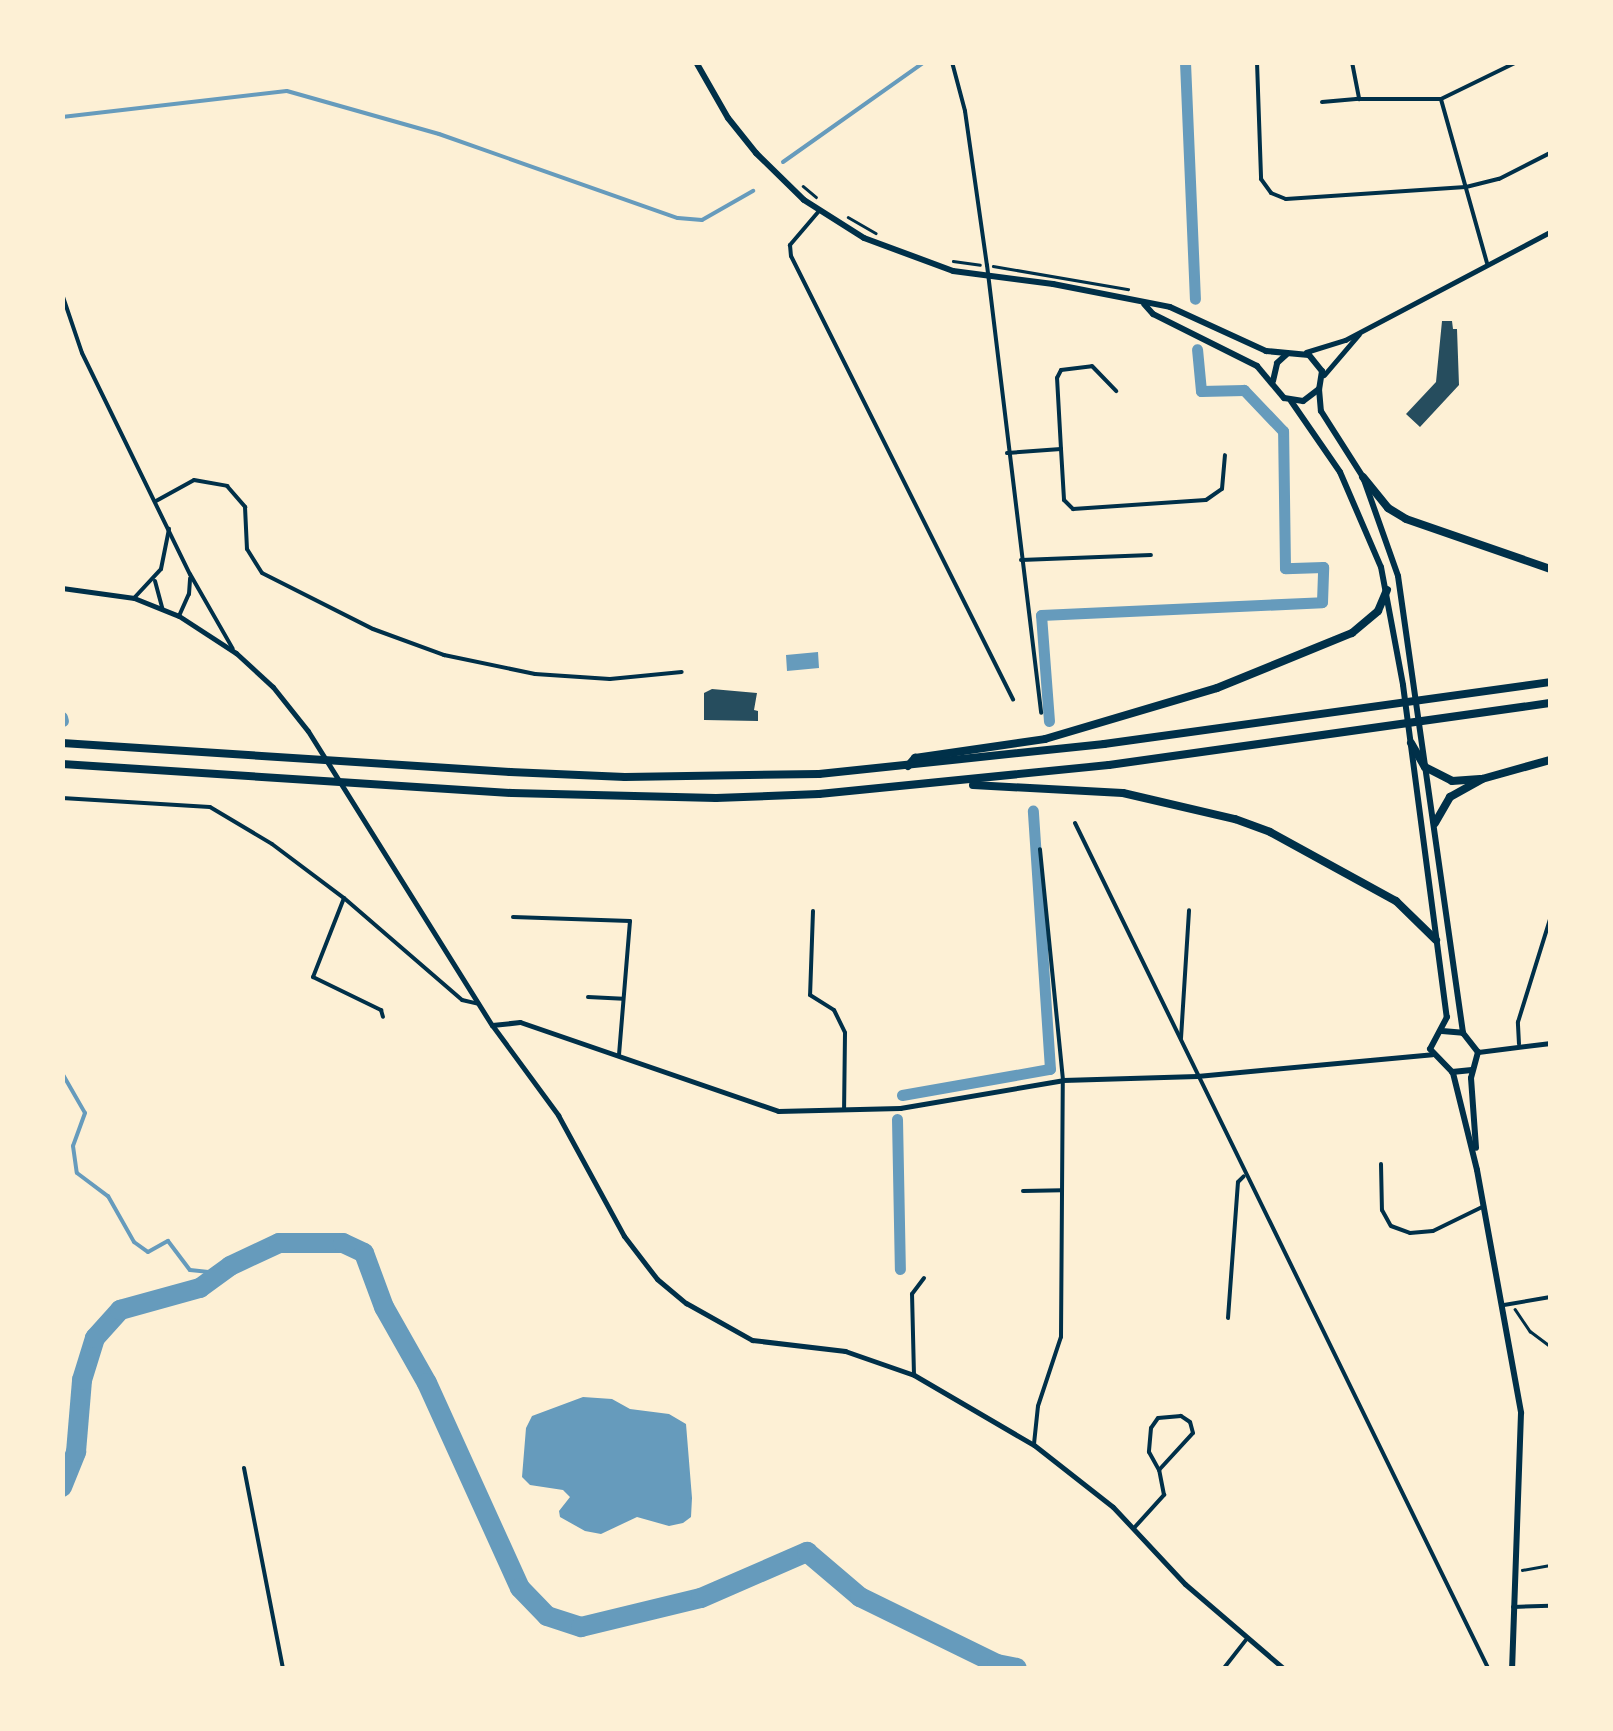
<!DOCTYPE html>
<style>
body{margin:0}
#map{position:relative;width:1613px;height:1731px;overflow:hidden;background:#fdf0d5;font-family:Lato,sans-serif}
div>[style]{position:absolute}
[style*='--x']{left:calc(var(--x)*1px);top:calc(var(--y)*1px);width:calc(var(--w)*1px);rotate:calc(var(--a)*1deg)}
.water>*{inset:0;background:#669bbc}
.stream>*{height:4px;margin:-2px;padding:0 2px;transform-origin:2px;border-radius:2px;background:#669bbc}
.canal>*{height:11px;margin:-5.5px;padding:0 5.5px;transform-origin:5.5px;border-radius:5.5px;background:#669bbc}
.river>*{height:20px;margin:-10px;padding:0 10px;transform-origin:10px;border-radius:10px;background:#669bbc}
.building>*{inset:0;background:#264d5e}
.path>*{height:2.5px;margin:-1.25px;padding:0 1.25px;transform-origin:1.25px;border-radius:1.25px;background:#003049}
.minor>*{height:4px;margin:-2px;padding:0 2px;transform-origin:2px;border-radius:2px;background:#003049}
.tertiary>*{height:5px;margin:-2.5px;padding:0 2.5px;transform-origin:2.5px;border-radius:2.5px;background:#003049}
.secondary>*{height:6px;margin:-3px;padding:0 3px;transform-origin:3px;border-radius:3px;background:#003049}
.motorway>*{height:8px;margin:-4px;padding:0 4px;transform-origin:4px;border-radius:4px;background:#003049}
span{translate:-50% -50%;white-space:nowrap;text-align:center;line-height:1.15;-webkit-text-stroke:9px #fdf0d5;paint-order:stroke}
.frame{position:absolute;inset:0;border:65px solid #fdf0d5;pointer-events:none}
</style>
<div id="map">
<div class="water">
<div style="clip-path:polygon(818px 652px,819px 668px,787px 671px,786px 655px)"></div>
<div style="clip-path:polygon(583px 1397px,612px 1399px,630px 1409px,669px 1414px,686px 1424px,692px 1498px,691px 1517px,683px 1523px,669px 1526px,637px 1517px,601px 1534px,585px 1531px,560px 1517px,559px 1511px,570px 1497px,563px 1490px,530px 1485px,522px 1477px,526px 1428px,532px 1416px)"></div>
</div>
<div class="stream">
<div style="--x:62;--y:117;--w:226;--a:-6.6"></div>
<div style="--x:287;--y:91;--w:158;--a:15.8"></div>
<div style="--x:439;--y:134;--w:253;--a:19.4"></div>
<div style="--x:678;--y:218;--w:24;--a:5"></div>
<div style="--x:702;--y:220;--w:59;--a:-29.6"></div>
<div style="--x:783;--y:162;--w:173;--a:-35.3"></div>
<div style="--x:62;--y:1073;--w:46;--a:60.1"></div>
<div style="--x:85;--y:1113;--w:35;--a:110"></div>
<div style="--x:73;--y:1146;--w:27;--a:82"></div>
<div style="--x:77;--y:1173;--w:39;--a:37"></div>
<div style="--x:108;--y:1196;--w:53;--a:60.5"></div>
<div style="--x:134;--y:1242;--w:17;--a:36"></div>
<div style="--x:148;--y:1252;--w:23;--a:-29"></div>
<div style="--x:168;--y:1241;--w:36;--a:53"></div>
<div style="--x:190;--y:1270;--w:30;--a:6"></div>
</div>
<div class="canal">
<div style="--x:1185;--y:62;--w:237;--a:87.6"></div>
<div style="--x:62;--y:717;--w:4;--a:76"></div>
<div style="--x:1049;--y:721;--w:106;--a:-94.3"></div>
<div style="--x:1041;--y:615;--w:281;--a:-2.6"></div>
<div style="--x:1322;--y:602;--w:35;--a:-88"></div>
<div style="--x:1323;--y:567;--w:38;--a:178"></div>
<div style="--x:1285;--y:568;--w:137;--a:-90.8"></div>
<div style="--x:1283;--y:431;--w:57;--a:-133.6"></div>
<div style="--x:1244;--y:390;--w:43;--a:178.7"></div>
<div style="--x:1201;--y:391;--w:42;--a:-95.4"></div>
<div style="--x:902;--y:1095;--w:150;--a:-10"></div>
<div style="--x:1050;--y:1069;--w:259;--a:-93.8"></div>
<div style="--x:897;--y:1119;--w:150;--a:88.9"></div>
</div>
<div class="river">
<div style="--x:62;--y:1487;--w:38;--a:-68"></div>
<div style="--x:76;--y:1452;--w:72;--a:-85.2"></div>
<div style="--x:82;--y:1380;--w:44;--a:-72.8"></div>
<div style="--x:95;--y:1338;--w:38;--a:-48"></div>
<div style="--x:120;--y:1310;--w:83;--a:-15.4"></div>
<div style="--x:200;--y:1288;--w:37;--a:-36"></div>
<div style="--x:230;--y:1266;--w:54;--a:-25.1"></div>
<div style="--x:279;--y:1243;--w:64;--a:0"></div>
<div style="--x:343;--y:1243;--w:23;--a:25"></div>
<div style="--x:364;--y:1253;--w:58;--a:69.7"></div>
<div style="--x:384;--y:1307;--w:87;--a:60.5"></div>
<div style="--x:427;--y:1383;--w:225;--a:65.6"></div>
<div style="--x:520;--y:1588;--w:39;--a:46"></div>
<div style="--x:547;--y:1616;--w:36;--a:18"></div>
<div style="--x:581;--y:1627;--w:123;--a:-13.6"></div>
<div style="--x:701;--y:1598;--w:116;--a:-23.5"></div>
<div style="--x:807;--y:1552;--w:70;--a:40.3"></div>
<div style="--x:860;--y:1597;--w:153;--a:26.1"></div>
<div style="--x:997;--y:1664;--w:20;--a:11"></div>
</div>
<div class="building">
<div style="clip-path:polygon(1442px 321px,1452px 321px,1453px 329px,1457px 329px,1459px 385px,1420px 427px,1406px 414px,1436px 382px)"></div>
<div style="clip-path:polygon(712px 689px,757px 693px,754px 710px,758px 711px,758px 721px,704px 720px,704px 693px)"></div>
</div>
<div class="path">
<div style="--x:803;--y:186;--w:17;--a:40"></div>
<div style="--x:848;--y:217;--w:32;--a:30"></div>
<div style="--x:953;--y:261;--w:27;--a:8"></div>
<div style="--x:993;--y:266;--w:137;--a:9.7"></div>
<div style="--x:1515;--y:1309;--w:27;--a:56"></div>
<div style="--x:1530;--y:1331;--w:25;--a:37"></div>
<div style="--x:1522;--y:1570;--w:28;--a:-10"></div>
</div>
<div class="minor">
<div style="--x:952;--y:62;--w:51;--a:75.1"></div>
<div style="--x:965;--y:111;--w:156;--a:81.9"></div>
<div style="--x:987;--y:265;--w:451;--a:83.1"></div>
<div style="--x:1257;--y:62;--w:117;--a:88"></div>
<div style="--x:1261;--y:179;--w:17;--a:54"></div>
<div style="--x:1271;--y:193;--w:16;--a:22"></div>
<div style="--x:1286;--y:199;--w:180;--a:-3.8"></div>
<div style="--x:1466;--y:187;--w:34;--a:-14"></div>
<div style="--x:1499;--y:179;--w:57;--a:-27"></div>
<div style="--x:1352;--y:62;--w:38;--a:79"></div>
<div style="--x:1359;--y:99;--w:82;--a:0"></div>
<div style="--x:1322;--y:102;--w:37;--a:-5"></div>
<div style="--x:819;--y:211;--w:45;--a:130.5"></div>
<div style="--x:790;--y:245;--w:11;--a:85"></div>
<div style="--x:791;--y:256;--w:496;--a:63.4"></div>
<div style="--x:1487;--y:263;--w:170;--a:-105.7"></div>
<div style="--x:1441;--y:99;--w:85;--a:-26"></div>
<div style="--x:62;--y:294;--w:62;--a:71.3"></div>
<div style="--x:82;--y:353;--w:246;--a:64"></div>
<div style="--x:190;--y:574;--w:86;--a:60.2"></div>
<div style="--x:1061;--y:449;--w:51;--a:86.6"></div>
<div style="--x:1064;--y:500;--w:13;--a:45"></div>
<div style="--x:1073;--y:509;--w:133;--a:-3.9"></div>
<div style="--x:1206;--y:500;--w:19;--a:-35"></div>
<div style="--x:1222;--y:489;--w:34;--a:-85"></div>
<div style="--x:1007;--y:453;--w:54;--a:-4.2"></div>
<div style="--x:1061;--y:449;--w:71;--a:-93.2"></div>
<div style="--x:1057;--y:378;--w:9;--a:-63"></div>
<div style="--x:1061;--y:370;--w:31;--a:-7"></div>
<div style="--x:1092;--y:366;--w:35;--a:46"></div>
<div style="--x:156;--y:501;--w:43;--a:-28.9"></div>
<div style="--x:194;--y:480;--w:34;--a:10"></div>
<div style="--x:227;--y:486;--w:28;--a:49"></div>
<div style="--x:245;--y:507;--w:42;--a:87.3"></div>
<div style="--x:247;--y:549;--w:28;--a:58"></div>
<div style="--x:262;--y:573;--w:124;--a:26.8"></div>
<div style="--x:373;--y:629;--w:76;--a:20.1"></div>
<div style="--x:444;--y:655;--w:93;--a:11.8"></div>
<div style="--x:535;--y:674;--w:75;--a:3.8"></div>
<div style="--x:610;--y:679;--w:72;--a:-5.6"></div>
<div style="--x:1021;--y:560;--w:130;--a:-2.2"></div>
<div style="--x:155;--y:581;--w:30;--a:75"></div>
<div style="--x:135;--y:597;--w:38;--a:-47"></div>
<div style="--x:161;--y:569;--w:41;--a:-78.7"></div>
<div style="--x:179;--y:616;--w:24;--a:-66"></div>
<div style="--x:189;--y:594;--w:16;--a:-86"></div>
<div style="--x:62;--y:798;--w:148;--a:3.5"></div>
<div style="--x:210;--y:807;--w:72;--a:30.8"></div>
<div style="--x:272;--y:844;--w:90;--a:36.9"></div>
<div style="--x:344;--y:898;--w:156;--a:40.8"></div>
<div style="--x:462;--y:1000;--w:17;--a:13"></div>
<div style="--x:1075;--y:823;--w:941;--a:63.95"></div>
<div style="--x:344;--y:898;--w:85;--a:111.4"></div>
<div style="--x:313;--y:977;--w:76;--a:25.9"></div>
<div style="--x:381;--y:1010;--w:7;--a:74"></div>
<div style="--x:813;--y:911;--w:84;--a:92"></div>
<div style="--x:810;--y:995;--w:28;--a:32"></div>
<div style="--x:834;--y:1010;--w:25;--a:64"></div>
<div style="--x:845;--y:1033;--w:77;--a:90.7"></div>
<div style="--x:513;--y:917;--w:117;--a:2"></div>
<div style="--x:630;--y:921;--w:135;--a:94.7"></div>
<div style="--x:588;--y:997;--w:35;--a:3"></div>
<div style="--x:1181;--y:1038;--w:128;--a:-86.4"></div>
<div style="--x:1519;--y:1044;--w:22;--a:-93"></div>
<div style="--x:1518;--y:1022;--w:108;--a:-72.7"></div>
<div style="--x:1381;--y:1164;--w:46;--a:88.8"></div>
<div style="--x:1382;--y:1210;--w:18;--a:61"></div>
<div style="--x:1391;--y:1226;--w:20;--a:20"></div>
<div style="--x:1410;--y:1233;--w:23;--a:-5"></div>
<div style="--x:1433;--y:1231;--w:57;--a:-26.1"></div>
<div style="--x:1023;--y:1191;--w:39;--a:-1"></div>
<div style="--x:1504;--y:1305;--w:47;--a:-9.9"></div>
<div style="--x:1228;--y:1318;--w:136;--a:-85.8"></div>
<div style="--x:1238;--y:1182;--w:8;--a:-45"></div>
<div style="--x:914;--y:1375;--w:81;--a:-91.4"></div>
<div style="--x:912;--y:1294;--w:20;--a:-53"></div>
<div style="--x:1034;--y:1444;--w:38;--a:-84"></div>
<div style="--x:1038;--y:1406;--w:73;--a:-71.6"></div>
<div style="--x:1061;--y:1337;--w:257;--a:-89.6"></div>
<div style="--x:1063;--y:1080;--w:232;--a:-95.7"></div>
<div style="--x:244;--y:1468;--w:204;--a:79"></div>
<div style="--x:1134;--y:1528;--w:45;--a:-47.7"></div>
<div style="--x:1164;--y:1495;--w:25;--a:-101"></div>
<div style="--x:1159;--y:1470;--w:50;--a:-47.4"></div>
<div style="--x:1193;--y:1433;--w:11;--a:-105"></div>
<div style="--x:1190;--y:1422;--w:11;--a:-146"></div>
<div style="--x:1181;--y:1416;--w:23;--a:175"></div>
<div style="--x:1158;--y:1418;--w:12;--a:125"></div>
<div style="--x:1151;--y:1428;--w:24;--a:95"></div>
<div style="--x:1149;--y:1452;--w:21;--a:61"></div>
<div style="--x:1513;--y:1607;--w:37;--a:-2"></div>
<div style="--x:1224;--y:1668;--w:36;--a:-52"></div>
</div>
<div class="tertiary">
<div style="--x:1306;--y:352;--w:41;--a:-17.1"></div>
<div style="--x:1345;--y:340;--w:232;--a:-27.8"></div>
<div style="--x:1324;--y:375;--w:54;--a:-49.5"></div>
<div style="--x:62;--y:588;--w:73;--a:7.9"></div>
<div style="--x:134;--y:598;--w:48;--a:21.8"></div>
<div style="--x:179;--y:616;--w:68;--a:33"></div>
<div style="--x:236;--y:653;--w:50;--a:42.6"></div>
<div style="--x:273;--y:687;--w:56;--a:51.5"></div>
<div style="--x:308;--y:731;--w:347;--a:58"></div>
<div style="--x:492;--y:1025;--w:112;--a:53.7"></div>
<div style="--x:558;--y:1115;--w:138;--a:61.4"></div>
<div style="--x:624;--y:1236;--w:54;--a:52.5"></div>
<div style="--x:657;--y:1279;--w:38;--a:40"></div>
<div style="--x:686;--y:1303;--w:76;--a:29.3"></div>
<div style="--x:752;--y:1340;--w:94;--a:6.7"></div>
<div style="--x:845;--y:1351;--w:73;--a:19.2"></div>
<div style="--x:914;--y:1375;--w:139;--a:30.3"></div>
<div style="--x:1034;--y:1445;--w:100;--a:38.1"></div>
<div style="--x:1113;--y:1507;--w:105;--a:46.9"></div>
<div style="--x:1185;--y:1584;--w:129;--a:40.6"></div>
<div style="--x:492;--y:1025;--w:28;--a:-6"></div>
<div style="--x:520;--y:1022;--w:273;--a:19"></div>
<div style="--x:778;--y:1111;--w:122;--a:-1.4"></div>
<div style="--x:900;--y:1108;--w:165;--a:-9.7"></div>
<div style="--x:1063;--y:1080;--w:134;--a:-1.7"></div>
<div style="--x:1197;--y:1076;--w:236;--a:-5.3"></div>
<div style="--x:1478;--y:1052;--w:73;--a:-7.1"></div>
</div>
<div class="secondary">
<div style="--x:696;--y:62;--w:64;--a:60.3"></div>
<div style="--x:728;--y:118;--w:45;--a:51.3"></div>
<div style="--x:756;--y:153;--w:67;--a:44.4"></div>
<div style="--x:804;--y:200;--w:71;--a:32.3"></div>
<div style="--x:864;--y:238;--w:95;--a:20.3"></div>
<div style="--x:953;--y:271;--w:101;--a:7.4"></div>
<div style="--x:1053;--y:284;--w:119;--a:11.1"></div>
<div style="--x:1170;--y:307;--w:106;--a:24.6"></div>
<div style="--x:1266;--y:351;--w:43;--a:5.3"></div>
<div style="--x:1309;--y:355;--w:21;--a:51"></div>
<div style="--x:1322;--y:371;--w:18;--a:99"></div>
<div style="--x:1319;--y:389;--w:20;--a:143"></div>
<div style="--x:1303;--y:401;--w:19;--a:-171"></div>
<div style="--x:1284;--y:398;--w:42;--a:-130.2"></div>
<div style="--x:1257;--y:366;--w:116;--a:-153.4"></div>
<div style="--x:1153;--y:314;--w:13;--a:-132"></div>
<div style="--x:1273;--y:381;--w:18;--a:-77"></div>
<div style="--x:1277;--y:363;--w:13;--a:-42"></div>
<div style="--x:1319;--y:389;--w:22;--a:85"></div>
<div style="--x:1321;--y:411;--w:78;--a:57.5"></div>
<div style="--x:1363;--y:477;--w:105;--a:70.5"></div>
<div style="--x:1398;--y:576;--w:462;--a:81.9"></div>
<div style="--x:1291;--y:401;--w:86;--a:55.4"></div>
<div style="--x:1340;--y:472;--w:103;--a:66.7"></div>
<div style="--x:1381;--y:567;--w:120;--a:79.4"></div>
<div style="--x:1403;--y:685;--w:335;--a:82.5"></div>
<div style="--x:1447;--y:1017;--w:36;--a:118"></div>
<div style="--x:1430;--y:1049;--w:32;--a:46"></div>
<div style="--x:1452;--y:1072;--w:20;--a:-6"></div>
<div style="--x:1442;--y:1031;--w:21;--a:5"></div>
<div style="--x:1463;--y:1033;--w:24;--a:52"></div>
<div style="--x:1478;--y:1052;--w:27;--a:105"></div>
<div style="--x:1471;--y:1078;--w:70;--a:85.9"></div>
<div style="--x:1453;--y:1073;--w:100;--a:76.1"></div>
<div style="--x:1477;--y:1170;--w:247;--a:79.7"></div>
<div style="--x:1521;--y:1413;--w:255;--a:92"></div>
</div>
<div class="motorway">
<div style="--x:1363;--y:477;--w:40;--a:51"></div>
<div style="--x:1388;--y:508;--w:21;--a:31"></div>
<div style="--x:1406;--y:519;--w:152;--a:19.1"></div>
<div style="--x:62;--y:743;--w:449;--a:3.7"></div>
<div style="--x:510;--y:772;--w:115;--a:2.5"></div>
<div style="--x:625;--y:777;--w:194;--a:-0.9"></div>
<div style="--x:819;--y:774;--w:287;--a:-6"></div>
<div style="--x:1104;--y:744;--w:450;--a:-7.9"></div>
<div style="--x:1411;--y:743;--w:28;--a:60"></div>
<div style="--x:1425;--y:767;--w:30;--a:27"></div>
<div style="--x:1452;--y:781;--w:28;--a:-4"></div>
<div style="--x:62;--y:764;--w:451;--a:3.7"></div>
<div style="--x:512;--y:793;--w:204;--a:1.4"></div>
<div style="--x:716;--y:798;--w:103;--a:-2.2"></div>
<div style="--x:819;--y:794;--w:291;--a:-5.7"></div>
<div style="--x:1109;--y:765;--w:445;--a:-8"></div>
<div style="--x:908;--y:766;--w:11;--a:-49"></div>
<div style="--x:915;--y:758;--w:131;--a:-8.3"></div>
<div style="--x:1045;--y:739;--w:179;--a:-16.5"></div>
<div style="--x:1217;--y:688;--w:146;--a:-22.2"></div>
<div style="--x:1352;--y:633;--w:34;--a:-40"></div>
<div style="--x:1378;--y:611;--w:23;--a:-67"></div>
<div style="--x:973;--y:785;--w:150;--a:3.1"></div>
<div style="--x:1123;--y:793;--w:115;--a:13.1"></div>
<div style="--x:1235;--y:819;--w:37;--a:20"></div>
<div style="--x:1270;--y:832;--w:144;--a:28.7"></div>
<div style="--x:1396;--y:901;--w:56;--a:44.3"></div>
<div style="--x:1435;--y:823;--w:30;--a:-60"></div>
<div style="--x:1450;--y:797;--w:37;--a:-29"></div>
<div style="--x:1482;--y:779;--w:71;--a:-15.6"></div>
</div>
<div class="frame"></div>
</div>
